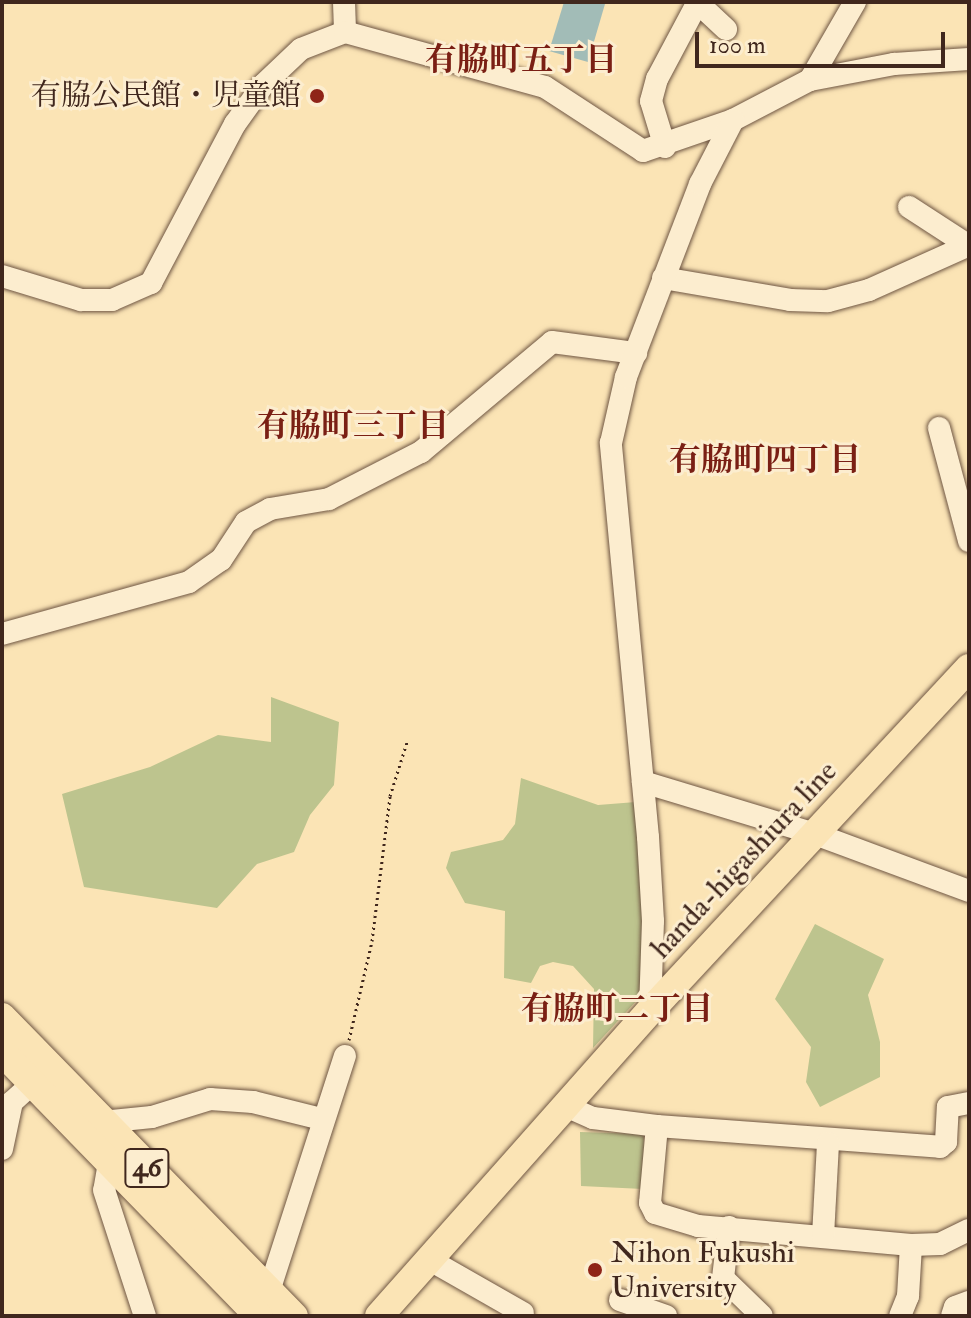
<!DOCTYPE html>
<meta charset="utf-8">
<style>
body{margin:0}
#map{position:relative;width:971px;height:1318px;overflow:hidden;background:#fbe4b5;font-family:"IM FELL Double Pica","Noto Serif JP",serif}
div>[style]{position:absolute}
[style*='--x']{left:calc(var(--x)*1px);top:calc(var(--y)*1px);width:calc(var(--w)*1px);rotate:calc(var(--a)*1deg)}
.green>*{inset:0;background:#bdc48e}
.water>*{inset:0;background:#a2bcb7}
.path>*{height:3px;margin-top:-1.5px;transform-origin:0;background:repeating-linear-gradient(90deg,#40271d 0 2px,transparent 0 6px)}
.roads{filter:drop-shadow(0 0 2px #6f5643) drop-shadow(0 0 2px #6f5643)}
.minor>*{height:22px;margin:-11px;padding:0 11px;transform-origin:11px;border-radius:11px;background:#fcedcf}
.major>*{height:28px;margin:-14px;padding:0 14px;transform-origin:14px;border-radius:14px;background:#fbe4b5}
.dots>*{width:22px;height:22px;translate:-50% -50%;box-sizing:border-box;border:4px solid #fcedcf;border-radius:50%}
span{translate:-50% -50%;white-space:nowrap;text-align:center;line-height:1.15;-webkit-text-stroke:6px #fcedcf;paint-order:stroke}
.shield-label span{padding:2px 6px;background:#fcedcf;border:2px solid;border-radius:6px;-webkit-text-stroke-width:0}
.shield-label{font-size:28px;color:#40271d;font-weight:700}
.poi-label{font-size:30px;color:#40271d}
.right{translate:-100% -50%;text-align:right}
.left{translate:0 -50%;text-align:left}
.street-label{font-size:30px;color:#40271d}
.neighbourhood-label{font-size:32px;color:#7a1f14;font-weight:700}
.frame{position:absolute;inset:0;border:4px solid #40271d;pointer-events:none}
.scale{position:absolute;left:695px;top:32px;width:250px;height:36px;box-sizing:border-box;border:4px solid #40271d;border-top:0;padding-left:10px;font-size:24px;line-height:28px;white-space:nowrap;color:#40271d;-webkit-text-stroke:6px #fcedcf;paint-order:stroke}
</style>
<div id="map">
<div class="green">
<div style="clip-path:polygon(271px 697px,339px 722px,334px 785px,310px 815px,294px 852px,257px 864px,217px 908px,84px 887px,62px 794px,150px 767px,218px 735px,271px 742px)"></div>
<div style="clip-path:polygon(521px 778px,598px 805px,636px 802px,644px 923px,639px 998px,593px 1048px,594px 989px,573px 966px,553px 962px,540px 966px,531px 983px,504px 978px,505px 911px,465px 903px,446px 868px,451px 852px,503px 840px,515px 824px)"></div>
<div style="clip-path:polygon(815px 924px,884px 959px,868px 995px,880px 1042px,880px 1077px,820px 1107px,806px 1082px,811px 1047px,775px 999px)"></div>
<div style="clip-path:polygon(580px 1132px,644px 1134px,643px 1189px,581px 1186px)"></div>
</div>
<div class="water">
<div style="clip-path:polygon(564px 2px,605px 4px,588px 62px,549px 51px)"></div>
</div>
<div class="path">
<div style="--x:349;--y:1040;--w:102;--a:-76.9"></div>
<div style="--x:372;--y:941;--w:146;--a:-82.9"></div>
<div style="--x:390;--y:796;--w:57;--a:-72.5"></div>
</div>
<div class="roads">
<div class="minor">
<div style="--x:344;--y:2;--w:30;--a:88"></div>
<div style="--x:699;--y:4;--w:37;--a:43"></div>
<div style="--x:810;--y:80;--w:90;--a:-60"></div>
<div style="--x:665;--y:147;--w:48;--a:-106.9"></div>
<div style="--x:651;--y:101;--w:23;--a:-75"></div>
<div style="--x:657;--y:79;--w:87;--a:-62"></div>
<div style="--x:909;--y:207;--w:68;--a:33"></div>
<div style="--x:2;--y:276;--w:83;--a:16.9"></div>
<div style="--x:81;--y:300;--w:31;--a:0"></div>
<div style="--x:112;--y:300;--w:43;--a:-23.6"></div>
<div style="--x:151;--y:283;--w:180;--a:-62.2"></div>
<div style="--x:235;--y:124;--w:48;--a:-54.3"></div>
<div style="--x:263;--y:85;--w:52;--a:-43.5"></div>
<div style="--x:301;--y:49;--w:47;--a:-21.1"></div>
<div style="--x:345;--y:32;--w:207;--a:15.4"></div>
<div style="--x:545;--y:87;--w:117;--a:33.1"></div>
<div style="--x:643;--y:151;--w:95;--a:-19"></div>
<div style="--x:733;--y:120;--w:87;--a:-27.5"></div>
<div style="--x:810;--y:80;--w:86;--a:-10.8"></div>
<div style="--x:894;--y:64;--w:75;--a:-3.8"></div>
<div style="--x:663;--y:278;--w:129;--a:9.8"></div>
<div style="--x:790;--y:300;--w:38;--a:2"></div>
<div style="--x:828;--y:301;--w:42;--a:-15"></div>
<div style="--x:869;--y:290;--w:110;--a:-24.2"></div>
<div style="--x:939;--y:428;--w:117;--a:75.1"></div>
<div style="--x:2;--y:634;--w:194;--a:-15.5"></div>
<div style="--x:189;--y:582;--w:39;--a:-35"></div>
<div style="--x:221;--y:560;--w:45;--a:-56.7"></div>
<div style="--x:246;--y:522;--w:27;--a:-28"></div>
<div style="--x:270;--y:509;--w:60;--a:-9.6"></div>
<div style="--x:329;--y:499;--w:103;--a:-27.1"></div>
<div style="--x:421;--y:452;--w:171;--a:-40"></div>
<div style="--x:552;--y:342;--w:85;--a:7.5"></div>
<div style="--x:643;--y:782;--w:180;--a:16.8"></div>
<div style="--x:815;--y:834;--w:164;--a:20.3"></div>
<div style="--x:650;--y:1011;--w:90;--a:-88.1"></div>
<div style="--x:653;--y:921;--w:84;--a:-93.4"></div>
<div style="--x:648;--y:837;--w:396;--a:-95.4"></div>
<div style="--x:611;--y:443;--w:68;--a:-77.2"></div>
<div style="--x:626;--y:377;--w:207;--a:-69"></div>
<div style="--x:700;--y:184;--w:72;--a:-62.7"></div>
<div style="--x:568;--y:1107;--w:27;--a:24"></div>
<div style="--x:593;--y:1118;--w:64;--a:7.1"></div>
<div style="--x:657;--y:1126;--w:284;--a:4.2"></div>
<div style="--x:940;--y:1147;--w:8;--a:-40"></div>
<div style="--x:946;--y:1142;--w:35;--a:-87"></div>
<div style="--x:948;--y:1107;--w:21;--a:-11"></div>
<div style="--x:102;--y:1122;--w:50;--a:-5.7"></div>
<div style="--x:152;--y:1117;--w:61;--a:-17.2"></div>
<div style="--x:210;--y:1099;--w:43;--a:4"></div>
<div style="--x:253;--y:1102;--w:70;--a:14"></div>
<div style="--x:657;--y:1126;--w:77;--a:95.2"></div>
<div style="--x:650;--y:1203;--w:11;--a:63"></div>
<div style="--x:655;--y:1213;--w:45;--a:16.8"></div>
<div style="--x:698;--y:1226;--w:214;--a:5.1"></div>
<div style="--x:911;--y:1245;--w:29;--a:-2"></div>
<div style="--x:940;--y:1244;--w:32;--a:-26"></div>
<div style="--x:2;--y:1149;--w:48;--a:-78"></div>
<div style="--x:12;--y:1102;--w:27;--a:-42"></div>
<div style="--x:109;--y:1163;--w:27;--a:100"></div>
<div style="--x:104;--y:1190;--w:133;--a:72"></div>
<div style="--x:729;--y:1227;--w:51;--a:96.7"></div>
<div style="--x:723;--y:1278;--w:54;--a:44.3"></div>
<div style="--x:823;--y:1236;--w:93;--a:-86.9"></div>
<div style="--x:430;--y:1260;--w:107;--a:29.7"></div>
<div style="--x:269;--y:1291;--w:247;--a:-72.1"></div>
<div style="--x:620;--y:1300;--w:49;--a:19.2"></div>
<div style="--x:900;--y:1316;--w:22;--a:-68"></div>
<div style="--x:908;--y:1296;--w:51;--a:-86.6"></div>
<div style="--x:952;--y:1316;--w:9;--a:-72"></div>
<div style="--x:955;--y:1307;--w:15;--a:-20"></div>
</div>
<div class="major">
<div style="--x:2;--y:1017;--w:418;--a:45.7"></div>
<div style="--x:2;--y:1052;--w:368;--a:45.8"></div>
<div style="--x:379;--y:1316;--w:408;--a:-48.4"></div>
<div style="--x:650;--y:1011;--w:468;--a:-47.1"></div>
</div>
</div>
<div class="dots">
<div style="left:317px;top:96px;background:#8f2418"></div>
<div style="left:595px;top:1270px;background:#8f2418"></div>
</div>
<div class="shield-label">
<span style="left:147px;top:1168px">46</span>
</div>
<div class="poi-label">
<span class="right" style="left:301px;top:96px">有脇公民館・児童館</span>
<span class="left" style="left:611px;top:1270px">Nihon Fukushi<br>University</span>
</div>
<div class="street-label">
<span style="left:744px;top:860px;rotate:-47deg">handa-higashiura line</span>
</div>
<div class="neighbourhood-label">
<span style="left:521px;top:60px">有脇町五丁目</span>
<span style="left:353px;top:426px">有脇町三丁目</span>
<span style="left:765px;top:460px">有脇町四丁目</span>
<span style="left:617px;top:1009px">有脇町二丁目</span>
</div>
<div class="frame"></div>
<div class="scale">100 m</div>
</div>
